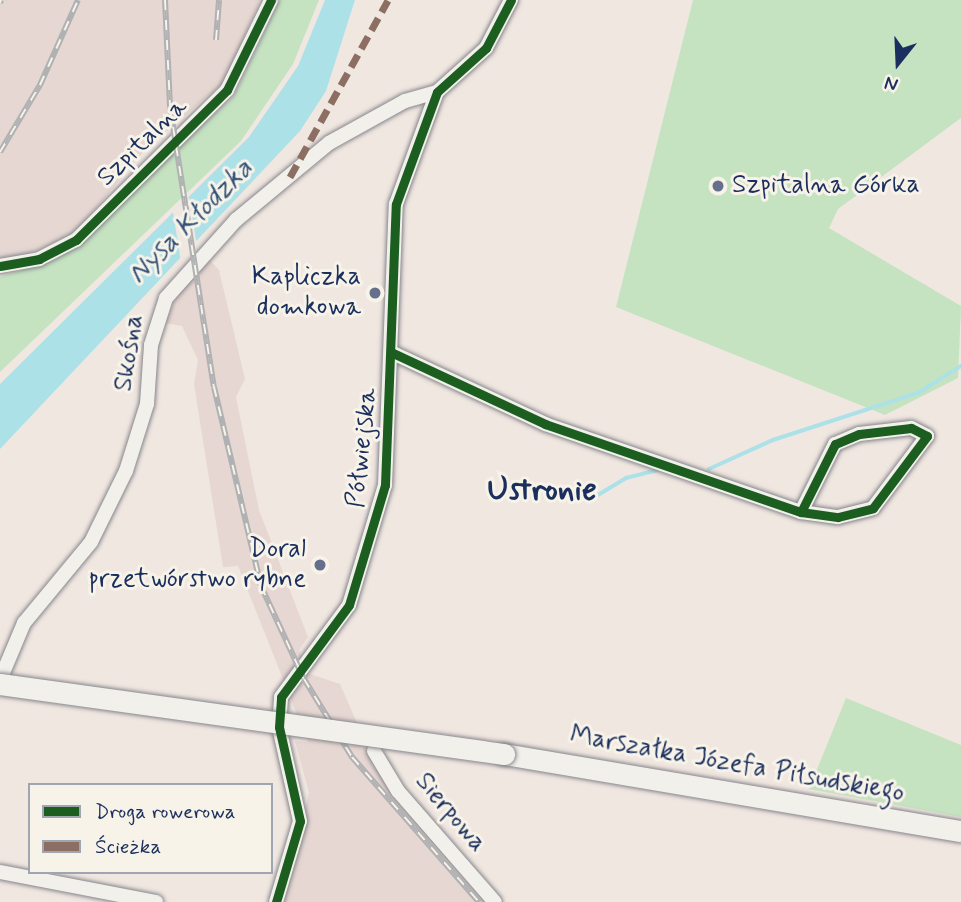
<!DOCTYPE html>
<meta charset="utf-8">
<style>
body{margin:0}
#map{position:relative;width:961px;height:902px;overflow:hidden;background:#f1e7e1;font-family:Mynerve,sans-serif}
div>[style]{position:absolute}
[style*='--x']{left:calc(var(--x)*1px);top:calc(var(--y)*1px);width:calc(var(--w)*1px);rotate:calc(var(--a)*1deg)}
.built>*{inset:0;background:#e7d7d2}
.green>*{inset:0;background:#c5e3c1}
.water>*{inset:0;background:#ace1e8}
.pier>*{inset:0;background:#f1e7e1}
.stream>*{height:3.5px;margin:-1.75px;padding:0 1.75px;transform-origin:1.75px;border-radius:1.75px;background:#ace1e8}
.roads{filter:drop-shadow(0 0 2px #87878d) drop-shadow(0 0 2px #87878d)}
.minor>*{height:14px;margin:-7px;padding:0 7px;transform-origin:7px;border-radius:7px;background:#f2f0eb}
.highway>*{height:21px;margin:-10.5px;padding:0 10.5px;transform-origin:10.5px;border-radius:10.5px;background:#f2f0eb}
.rail>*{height:6px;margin-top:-3px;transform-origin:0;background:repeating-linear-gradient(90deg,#f7f3e8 0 10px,#b0b1b3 0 20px);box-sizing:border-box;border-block:2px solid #b0b1b3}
.bridges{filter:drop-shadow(0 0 2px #87878d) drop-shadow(0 0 2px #87878d)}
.highway-bridge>*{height:21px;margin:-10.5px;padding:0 10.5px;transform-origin:10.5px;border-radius:10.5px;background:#f2f0eb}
.quiet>*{height:7px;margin-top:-3.5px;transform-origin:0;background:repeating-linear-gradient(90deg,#8d6e63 0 14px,transparent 0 21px)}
.cycleway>*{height:9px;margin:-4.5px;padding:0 4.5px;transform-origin:4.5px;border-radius:4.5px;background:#1b5e20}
.dots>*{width:19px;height:19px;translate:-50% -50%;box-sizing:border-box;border:4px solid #f7f3e8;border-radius:50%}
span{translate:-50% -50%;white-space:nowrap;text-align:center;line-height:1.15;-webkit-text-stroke:6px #f7f3e8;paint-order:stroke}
.street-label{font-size:26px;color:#1b2f5e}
.poi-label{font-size:26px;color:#1b2f5e}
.left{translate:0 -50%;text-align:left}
.right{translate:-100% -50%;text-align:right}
.water-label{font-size:28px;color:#32527a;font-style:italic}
.district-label{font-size:33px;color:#1b2f5e;font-weight:700}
.legend{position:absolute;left:28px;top:783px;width:245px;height:91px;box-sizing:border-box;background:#f7f3e8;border:2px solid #9fa5b1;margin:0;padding:9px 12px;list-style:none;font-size:21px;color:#1b2f5e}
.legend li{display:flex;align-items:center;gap:14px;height:35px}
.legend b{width:35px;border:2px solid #9fa5b1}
.north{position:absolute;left:863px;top:28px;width:70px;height:70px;-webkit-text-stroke:5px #f7f3e8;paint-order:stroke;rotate:198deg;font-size:19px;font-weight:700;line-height:28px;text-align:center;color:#1b2f5e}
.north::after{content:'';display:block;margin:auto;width:24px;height:32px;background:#1b2f5e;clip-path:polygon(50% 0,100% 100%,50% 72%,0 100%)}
</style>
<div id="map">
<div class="built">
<div style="clip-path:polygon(0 0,260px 0,225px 81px,145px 150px,75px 233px,21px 257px,0 258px)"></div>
<div style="clip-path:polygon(208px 258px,219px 270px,245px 379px,236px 397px,259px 510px,308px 637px,299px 650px,310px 674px,340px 684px,379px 773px,490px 902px,281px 902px,309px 793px,295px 741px,308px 742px,238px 566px,223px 567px,194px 384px,198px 360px,182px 326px,165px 323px,178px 294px)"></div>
</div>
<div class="green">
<div style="clip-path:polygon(280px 0,319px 0,293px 64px,241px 141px,0 372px,0 277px,57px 259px,234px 96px)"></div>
<div style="clip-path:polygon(693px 0,961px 0,961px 118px,838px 209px,829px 228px,961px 306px,958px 378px,885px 415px,616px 307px)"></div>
<div style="clip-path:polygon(846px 698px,961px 745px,961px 817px,809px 789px)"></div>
</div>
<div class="water">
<div style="clip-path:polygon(325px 0,355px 0,326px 91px,300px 131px,0 449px,0 384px,249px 137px,298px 66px)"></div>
</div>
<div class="pier">
<div style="clip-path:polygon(189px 197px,197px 246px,181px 262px,173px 212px)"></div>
</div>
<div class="stream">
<div style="--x:709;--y:469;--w:70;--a:-24.4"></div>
<div style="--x:773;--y:440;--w:152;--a:-18"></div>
<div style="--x:918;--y:393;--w:51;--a:-32.1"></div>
<div style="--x:598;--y:495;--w:33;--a:-31"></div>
<div style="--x:626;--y:478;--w:34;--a:-14"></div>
</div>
<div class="roads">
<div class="minor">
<div style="--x:0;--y:266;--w:40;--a:-10"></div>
<div style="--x:39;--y:259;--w:42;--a:-27.2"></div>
<div style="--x:76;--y:240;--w:213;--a:-44.8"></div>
<div style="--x:227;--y:90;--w:100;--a:-63.9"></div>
<div style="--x:393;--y:353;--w:168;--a:25"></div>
<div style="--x:545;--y:424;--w:271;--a:19"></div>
<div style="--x:801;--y:512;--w:37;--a:8"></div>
<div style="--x:838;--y:517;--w:36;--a:-14"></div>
<div style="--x:873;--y:508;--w:90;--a:-53.1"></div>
<div style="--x:927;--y:436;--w:18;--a:-153"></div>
<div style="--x:911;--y:428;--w:52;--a:173.4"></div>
<div style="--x:859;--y:434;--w:26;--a:157"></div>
<div style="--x:835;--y:444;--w:76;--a:116.6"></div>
<div style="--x:0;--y:680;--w:62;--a:-67.2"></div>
<div style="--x:24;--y:623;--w:105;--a:-50.4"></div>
<div style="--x:91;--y:542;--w:79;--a:-63.8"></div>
<div style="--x:126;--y:471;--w:70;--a:-72.6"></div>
<div style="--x:147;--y:404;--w:59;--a:-86.1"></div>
<div style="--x:151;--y:345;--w:49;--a:-72.3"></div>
<div style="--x:166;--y:298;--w:105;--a:-48.1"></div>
<div style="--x:236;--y:220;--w:121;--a:-39.6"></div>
<div style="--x:329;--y:143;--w:87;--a:-28.9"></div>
<div style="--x:405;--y:101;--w:33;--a:-16"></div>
<div style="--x:374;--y:751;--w:47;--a:59"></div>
<div style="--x:398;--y:791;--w:147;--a:48.9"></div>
<div style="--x:0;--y:872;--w:159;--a:10.9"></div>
<div style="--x:276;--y:902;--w:84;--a:-73.5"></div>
<div style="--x:300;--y:821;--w:96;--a:-102.6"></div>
<div style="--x:279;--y:727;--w:30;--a:-86"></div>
<div style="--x:281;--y:697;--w:114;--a:-53.5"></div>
<div style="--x:349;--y:605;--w:125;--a:-73.3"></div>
<div style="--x:385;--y:485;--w:281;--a:-87.8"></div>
<div style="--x:396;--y:204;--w:119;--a:-69.9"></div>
<div style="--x:437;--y:92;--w:66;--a:-41.9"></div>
<div style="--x:486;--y:48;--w:54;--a:-62.5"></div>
</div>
<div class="highway">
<div style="--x:504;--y:754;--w:463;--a:9.6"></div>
</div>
</div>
<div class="rail">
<div style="--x:165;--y:0;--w:107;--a:87.3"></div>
<div style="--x:170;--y:107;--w:283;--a:81.1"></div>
<div style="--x:214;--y:387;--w:204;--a:76.7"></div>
<div style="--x:261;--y:586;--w:102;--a:65.2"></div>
<div style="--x:304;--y:679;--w:92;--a:58.4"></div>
<div style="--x:352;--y:757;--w:193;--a:48.8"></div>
<div style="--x:0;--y:3;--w:3;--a:-72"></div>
<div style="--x:216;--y:40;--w:40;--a:-85.7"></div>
<div style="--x:0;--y:152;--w:78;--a:-59.2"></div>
<div style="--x:40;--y:85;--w:93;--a:-65.9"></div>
</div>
<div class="bridges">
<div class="highway-bridge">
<div style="--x:0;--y:684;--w:509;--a:7.91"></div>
</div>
</div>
<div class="quiet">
<div style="--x:290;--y:177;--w:202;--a:-61"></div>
</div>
<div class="cycleway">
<div style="--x:0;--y:266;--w:40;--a:-10"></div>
<div style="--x:39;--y:259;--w:42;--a:-27.2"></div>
<div style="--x:76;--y:240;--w:213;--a:-44.8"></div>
<div style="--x:227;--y:90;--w:100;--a:-63.9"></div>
<div style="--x:393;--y:353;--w:168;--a:25"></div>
<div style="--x:545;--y:424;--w:271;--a:19"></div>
<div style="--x:801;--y:512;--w:37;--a:8"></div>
<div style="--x:838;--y:517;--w:36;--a:-14"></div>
<div style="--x:873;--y:508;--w:90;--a:-53.1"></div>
<div style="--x:927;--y:436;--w:18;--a:-153"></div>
<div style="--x:911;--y:428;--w:52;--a:173.4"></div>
<div style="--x:859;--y:434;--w:26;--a:157"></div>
<div style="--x:835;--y:444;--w:76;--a:116.6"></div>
<div style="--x:276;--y:902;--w:84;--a:-73.5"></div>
<div style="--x:300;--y:821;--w:96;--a:-102.6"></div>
<div style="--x:279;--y:727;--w:30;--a:-86"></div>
<div style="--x:281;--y:697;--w:114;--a:-53.5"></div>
<div style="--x:349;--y:605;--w:125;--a:-73.3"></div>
<div style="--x:385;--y:485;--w:281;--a:-87.8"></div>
<div style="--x:396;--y:204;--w:119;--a:-69.9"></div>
<div style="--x:437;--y:92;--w:66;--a:-41.9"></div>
<div style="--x:486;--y:48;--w:54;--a:-62.5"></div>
</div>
<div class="dots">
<div style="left:718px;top:186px;background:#666f8c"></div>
<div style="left:375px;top:293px;background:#666f8c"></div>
<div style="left:320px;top:565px;background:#666f8c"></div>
</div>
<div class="street-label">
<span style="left:143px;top:143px;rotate:-44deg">Szpitalna</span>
<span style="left:130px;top:353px;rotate:-81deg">Skośna</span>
<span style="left:363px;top:448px;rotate:-84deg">Półwiejska</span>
<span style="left:737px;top:765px;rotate:10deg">Marszałka Józefa Piłsudskiego</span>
<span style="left:450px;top:813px;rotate:50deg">Sierpowa</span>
</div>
<div class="poi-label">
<span class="left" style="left:732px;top:186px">Szpitalna Górka</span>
<span class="right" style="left:361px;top:293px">Kapliczka<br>domkowa</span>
<span class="right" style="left:306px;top:565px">Doral<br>przetwórstwo rybne</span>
</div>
<div class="water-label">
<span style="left:191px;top:222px;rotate:-45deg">Nysa Kłodzka</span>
</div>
<div class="district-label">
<span style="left:542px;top:491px">Ustronie</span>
</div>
<ul class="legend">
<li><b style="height:9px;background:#1b5e20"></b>Droga rowerowa</li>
<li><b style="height:9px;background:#8d6e63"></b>Ścieżka</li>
</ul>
<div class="north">N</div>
</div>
